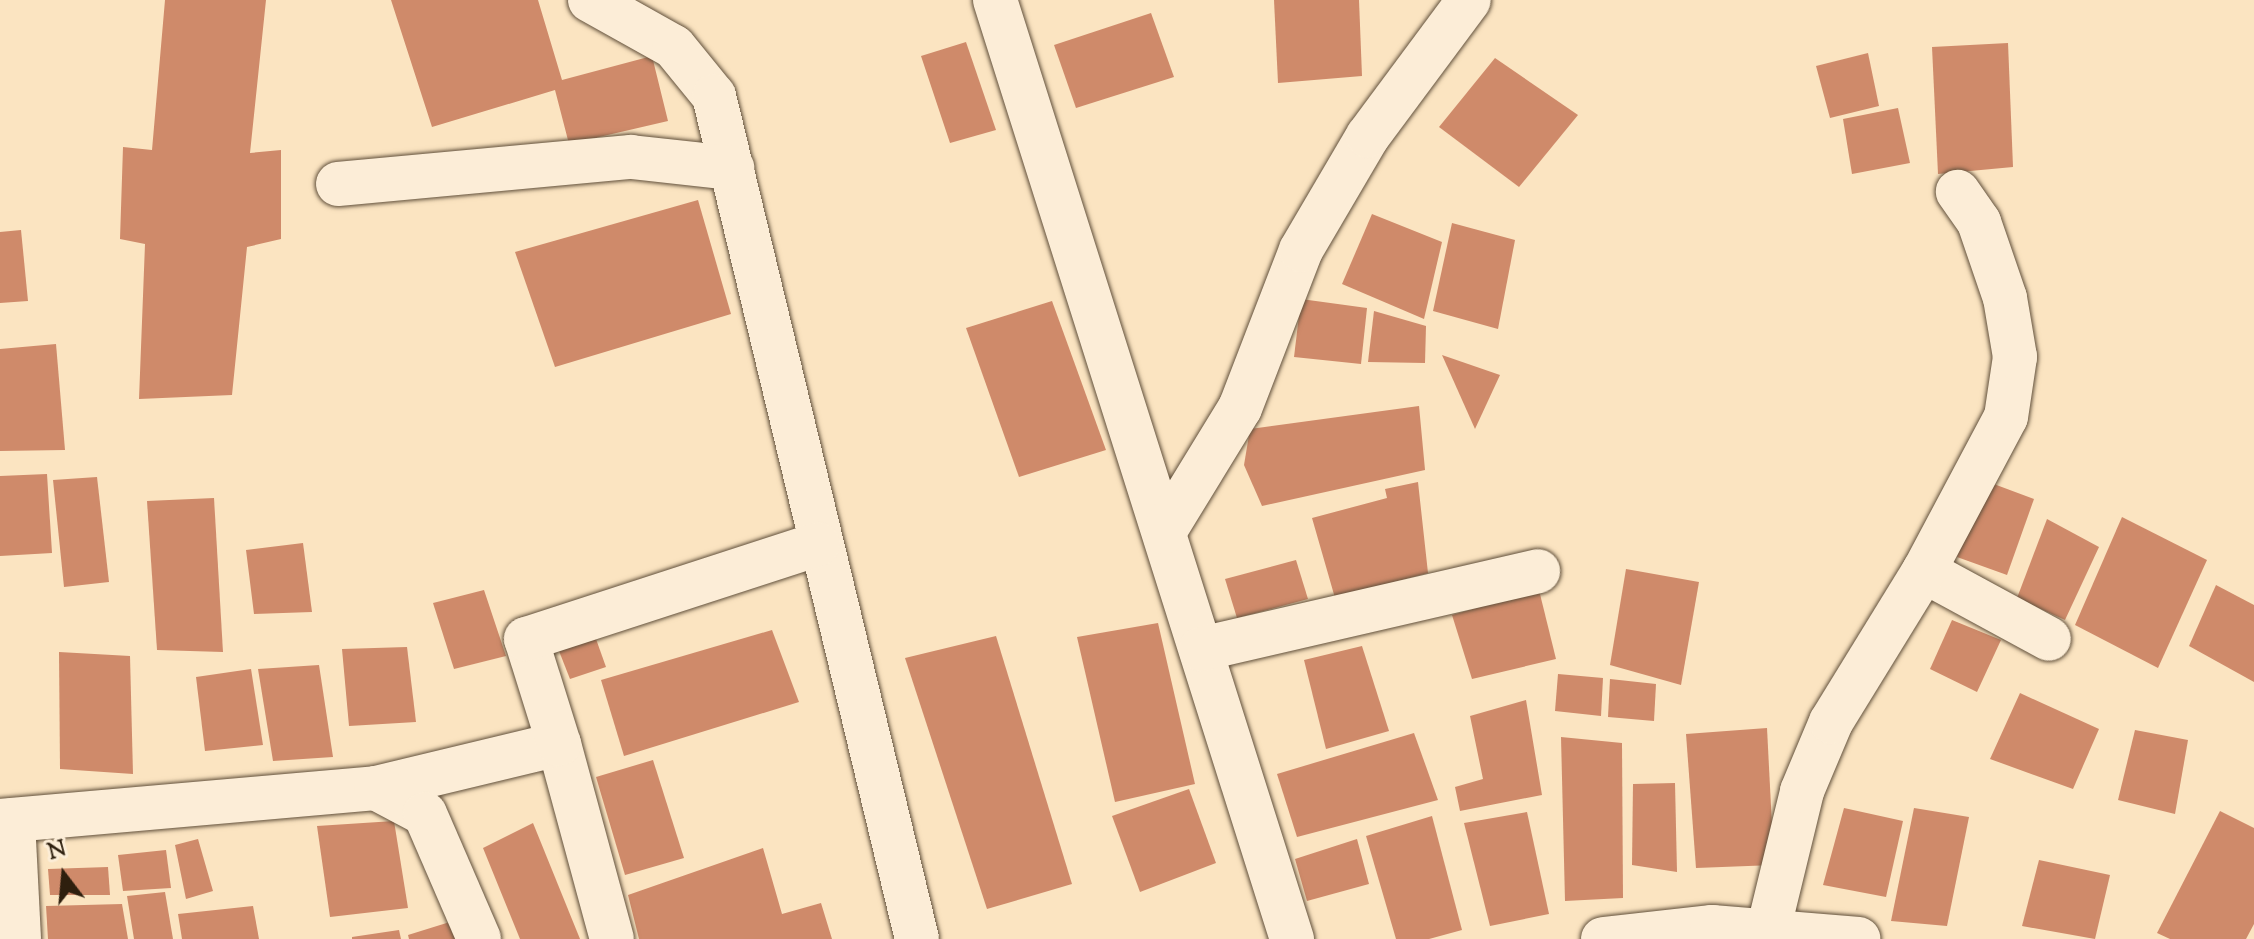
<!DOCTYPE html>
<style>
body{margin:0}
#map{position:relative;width:2254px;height:939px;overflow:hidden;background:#fbe4c1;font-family:"Sorts Mill Goudy",serif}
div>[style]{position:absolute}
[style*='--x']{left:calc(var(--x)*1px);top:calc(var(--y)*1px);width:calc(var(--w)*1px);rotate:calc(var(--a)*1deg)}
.building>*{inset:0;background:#cf8a6a}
.roads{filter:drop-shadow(0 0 2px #61503b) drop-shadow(0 0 2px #61503b)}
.minor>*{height:44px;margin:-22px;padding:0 22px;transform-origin:22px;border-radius:22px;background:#fcedd7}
span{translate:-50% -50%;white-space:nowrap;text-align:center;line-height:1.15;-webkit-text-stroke:7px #fcedd7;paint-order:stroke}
.north{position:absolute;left:24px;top:835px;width:80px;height:80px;-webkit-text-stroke:6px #fcedd7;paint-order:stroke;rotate:344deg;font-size:22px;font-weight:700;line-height:32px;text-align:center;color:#2e1f0e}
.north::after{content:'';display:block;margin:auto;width:28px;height:36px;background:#2e1f0e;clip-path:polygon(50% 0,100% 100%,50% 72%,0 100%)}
</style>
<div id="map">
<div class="building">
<div style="clip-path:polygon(165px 0,266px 0,250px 153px,281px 150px,281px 239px,247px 247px,232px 395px,139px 399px,145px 244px,120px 239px,123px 147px,152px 150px)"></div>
<div style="clip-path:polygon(391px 0,538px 0,562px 80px,652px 56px,668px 121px,569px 144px,555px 90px,432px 127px)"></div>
<div style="clip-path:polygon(1274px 0,1359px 0,1362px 76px,1278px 83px)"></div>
<div style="clip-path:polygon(1151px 13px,1174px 77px,1076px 108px,1054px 45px)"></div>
<div style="clip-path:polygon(966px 42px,996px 130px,950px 143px,921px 56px)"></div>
<div style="clip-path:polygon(2008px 43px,2013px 167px,1938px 174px,1932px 47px)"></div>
<div style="clip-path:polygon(1868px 53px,1879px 106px,1830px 118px,1816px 66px)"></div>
<div style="clip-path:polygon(1495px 58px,1578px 115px,1519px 187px,1439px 127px)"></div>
<div style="clip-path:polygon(1898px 108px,1910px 163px,1852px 174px,1843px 119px)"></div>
<div style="clip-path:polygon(698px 200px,731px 314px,555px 367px,515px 252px)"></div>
<div style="clip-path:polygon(1372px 214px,1442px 242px,1424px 319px,1342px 284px)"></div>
<div style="clip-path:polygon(1452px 223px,1515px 240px,1498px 329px,1433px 311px)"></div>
<div style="clip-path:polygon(21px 230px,28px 301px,0 303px,0 232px)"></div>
<div style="clip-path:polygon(1301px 299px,1367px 308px,1361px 364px,1294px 357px)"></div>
<div style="clip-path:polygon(1052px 301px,1106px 450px,1019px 477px,966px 328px)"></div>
<div style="clip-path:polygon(1374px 311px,1426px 326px,1425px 363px,1368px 362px)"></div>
<div style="clip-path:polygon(56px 344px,65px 450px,0 451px,0 349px)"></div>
<div style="clip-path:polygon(1442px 355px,1500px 375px,1475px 429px)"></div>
<div style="clip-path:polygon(1419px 406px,1425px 470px,1262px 506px,1244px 465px,1250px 429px)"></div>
<div style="clip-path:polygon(47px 474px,52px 553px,0 556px,0 476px)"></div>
<div style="clip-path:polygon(97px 477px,109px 582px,64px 587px,53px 480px)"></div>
<div style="clip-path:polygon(1983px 480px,2034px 499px,2007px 575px,1957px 557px)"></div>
<div style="clip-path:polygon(1418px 482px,1428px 573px,1335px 598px,1312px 518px,1387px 498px,1385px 489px)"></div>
<div style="clip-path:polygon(214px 498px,223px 652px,157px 650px,147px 501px)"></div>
<div style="clip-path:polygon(2122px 517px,2207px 560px,2158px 668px,2075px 625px)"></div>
<div style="clip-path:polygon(2047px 519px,2099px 547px,2065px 620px,2017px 598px)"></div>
<div style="clip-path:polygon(303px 543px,312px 612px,254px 614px,246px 550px)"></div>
<div style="clip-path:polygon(1296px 560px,1308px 599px,1237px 618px,1225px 579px)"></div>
<div style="clip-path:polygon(1626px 569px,1699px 582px,1681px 685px,1610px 665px)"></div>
<div style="clip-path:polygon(2216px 585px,2254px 605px,2254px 682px,2189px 646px)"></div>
<div style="clip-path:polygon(484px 590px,506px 656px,454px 669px,433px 603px)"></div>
<div style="clip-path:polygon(1539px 590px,1556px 659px,1472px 679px,1452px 615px)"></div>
<div style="clip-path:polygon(1952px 620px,2001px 640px,1977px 692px,1930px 669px)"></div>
<div style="clip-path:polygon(1158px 623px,1195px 784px,1115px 802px,1077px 637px)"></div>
<div style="clip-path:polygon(772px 630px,799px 702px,624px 756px,601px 680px)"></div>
<div style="clip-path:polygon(996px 636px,1072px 884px,987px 909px,905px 658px)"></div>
<div style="clip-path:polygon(596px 639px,606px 667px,570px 679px,559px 651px)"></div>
<div style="clip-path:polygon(1362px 646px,1389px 731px,1326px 749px,1304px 660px)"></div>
<div style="clip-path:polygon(407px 647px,416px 722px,349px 726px,342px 649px)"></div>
<div style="clip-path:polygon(59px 652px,130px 656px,133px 774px,60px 769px)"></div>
<div style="clip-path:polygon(319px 665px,333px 757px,273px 761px,258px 669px)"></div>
<div style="clip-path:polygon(251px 669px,263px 745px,205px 751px,196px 677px)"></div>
<div style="clip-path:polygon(1558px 674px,1603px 678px,1601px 716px,1555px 711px)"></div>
<div style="clip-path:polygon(1610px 679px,1656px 684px,1654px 721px,1608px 717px)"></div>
<div style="clip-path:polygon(2020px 693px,2099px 729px,2073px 789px,1990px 759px)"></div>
<div style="clip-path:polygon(1526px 700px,1542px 795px,1460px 811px,1455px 787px,1483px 779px,1470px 716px)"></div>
<div style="clip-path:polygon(1767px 728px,1774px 865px,1696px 868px,1686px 734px)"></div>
<div style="clip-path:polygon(2135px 730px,2188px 740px,2175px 814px,2118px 800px)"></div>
<div style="clip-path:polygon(1414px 733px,1438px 800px,1297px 837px,1277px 774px)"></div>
<div style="clip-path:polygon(1561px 737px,1622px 743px,1623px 898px,1565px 901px)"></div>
<div style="clip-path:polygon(653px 760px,684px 858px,625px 875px,596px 777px)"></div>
<div style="clip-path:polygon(1675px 783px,1677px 872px,1632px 865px,1633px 784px)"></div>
<div style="clip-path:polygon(1189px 789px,1216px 863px,1140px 892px,1112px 816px)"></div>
<div style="clip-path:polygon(1844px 808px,1903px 821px,1886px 897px,1823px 885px)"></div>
<div style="clip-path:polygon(1914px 808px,1969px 817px,1947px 926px,1891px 921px)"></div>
<div style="clip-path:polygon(2220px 811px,2254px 828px,2254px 924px,2246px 939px,2170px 939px,2157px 933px)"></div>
<div style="clip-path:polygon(1527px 812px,1549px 914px,1490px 926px,1464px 823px)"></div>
<div style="clip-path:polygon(1432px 816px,1462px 930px,1429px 939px,1396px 939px,1366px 836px)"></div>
<div style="clip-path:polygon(394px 821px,408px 908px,330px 917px,317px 826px)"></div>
<div style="clip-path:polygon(533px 823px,580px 939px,520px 939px,483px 848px)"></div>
<div style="clip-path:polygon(198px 839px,213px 891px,186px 899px,175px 845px)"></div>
<div style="clip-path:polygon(1357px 839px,1369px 884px,1307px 901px,1295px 859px)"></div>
<div style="clip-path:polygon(763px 848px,782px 914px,821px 903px,832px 939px,639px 939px,628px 895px)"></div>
<div style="clip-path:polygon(166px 850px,171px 888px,123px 891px,118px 855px)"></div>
<div style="clip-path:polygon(2039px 860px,2110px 875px,2095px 939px,2022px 926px)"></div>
<div style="clip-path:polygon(108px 867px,110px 895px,50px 895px,48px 869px)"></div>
<div style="clip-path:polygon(165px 892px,173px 939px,134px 939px,127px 896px)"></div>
<div style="clip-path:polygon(122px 904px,128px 939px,48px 939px,46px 906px)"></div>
<div style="clip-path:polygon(253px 906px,259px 939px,182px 939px,178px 914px)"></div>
<div style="clip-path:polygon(453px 921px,460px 939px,409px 939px,408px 935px)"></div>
<div style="clip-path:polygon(399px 930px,401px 939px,352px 939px,352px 937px)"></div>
</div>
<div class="roads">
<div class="minor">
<div style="--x:590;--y:0;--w:96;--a:29.2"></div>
<div style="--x:674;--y:47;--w:63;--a:50.8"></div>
<div style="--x:714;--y:96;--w:867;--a:76.46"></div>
<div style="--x:995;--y:0;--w:985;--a:72.45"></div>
<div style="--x:338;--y:184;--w:294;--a:-5.3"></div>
<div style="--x:631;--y:157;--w:102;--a:6.2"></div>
<div style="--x:1164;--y:532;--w:145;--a:-58.5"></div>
<div style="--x:1240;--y:408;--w:169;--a:-68.9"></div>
<div style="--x:1301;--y:250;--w:132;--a:-59.6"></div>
<div style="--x:1368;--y:136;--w:169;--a:-53.4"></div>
<div style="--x:1924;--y:571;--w:142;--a:28.5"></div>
<div style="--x:1201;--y:649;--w:346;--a:-13"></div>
<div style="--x:559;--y:744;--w:202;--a:74.8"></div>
<div style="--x:376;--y:788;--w:188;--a:-13.5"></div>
<div style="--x:559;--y:744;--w:110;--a:-107.4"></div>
<div style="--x:526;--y:639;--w:307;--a:-18"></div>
<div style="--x:13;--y:820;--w:119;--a:87.1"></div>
<div style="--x:0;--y:821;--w:377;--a:-5"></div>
<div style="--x:376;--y:788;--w:55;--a:28"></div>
<div style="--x:425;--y:814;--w:136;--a:66.6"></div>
<div style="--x:1768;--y:931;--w:144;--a:-76.3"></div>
<div style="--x:1802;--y:791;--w:75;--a:-67.2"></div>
<div style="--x:1831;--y:722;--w:177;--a:-58.4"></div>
<div style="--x:1924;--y:571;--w:174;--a:-62"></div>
<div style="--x:2006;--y:417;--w:61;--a:-81.5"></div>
<div style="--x:2015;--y:357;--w:60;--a:-99.6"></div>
<div style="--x:2005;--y:298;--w:80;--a:-108.9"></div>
<div style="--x:1979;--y:222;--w:37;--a:-125"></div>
<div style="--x:1603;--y:939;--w:110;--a:-6.3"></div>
<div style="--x:1712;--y:927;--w:147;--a:4.7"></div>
</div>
</div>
<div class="north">N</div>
</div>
